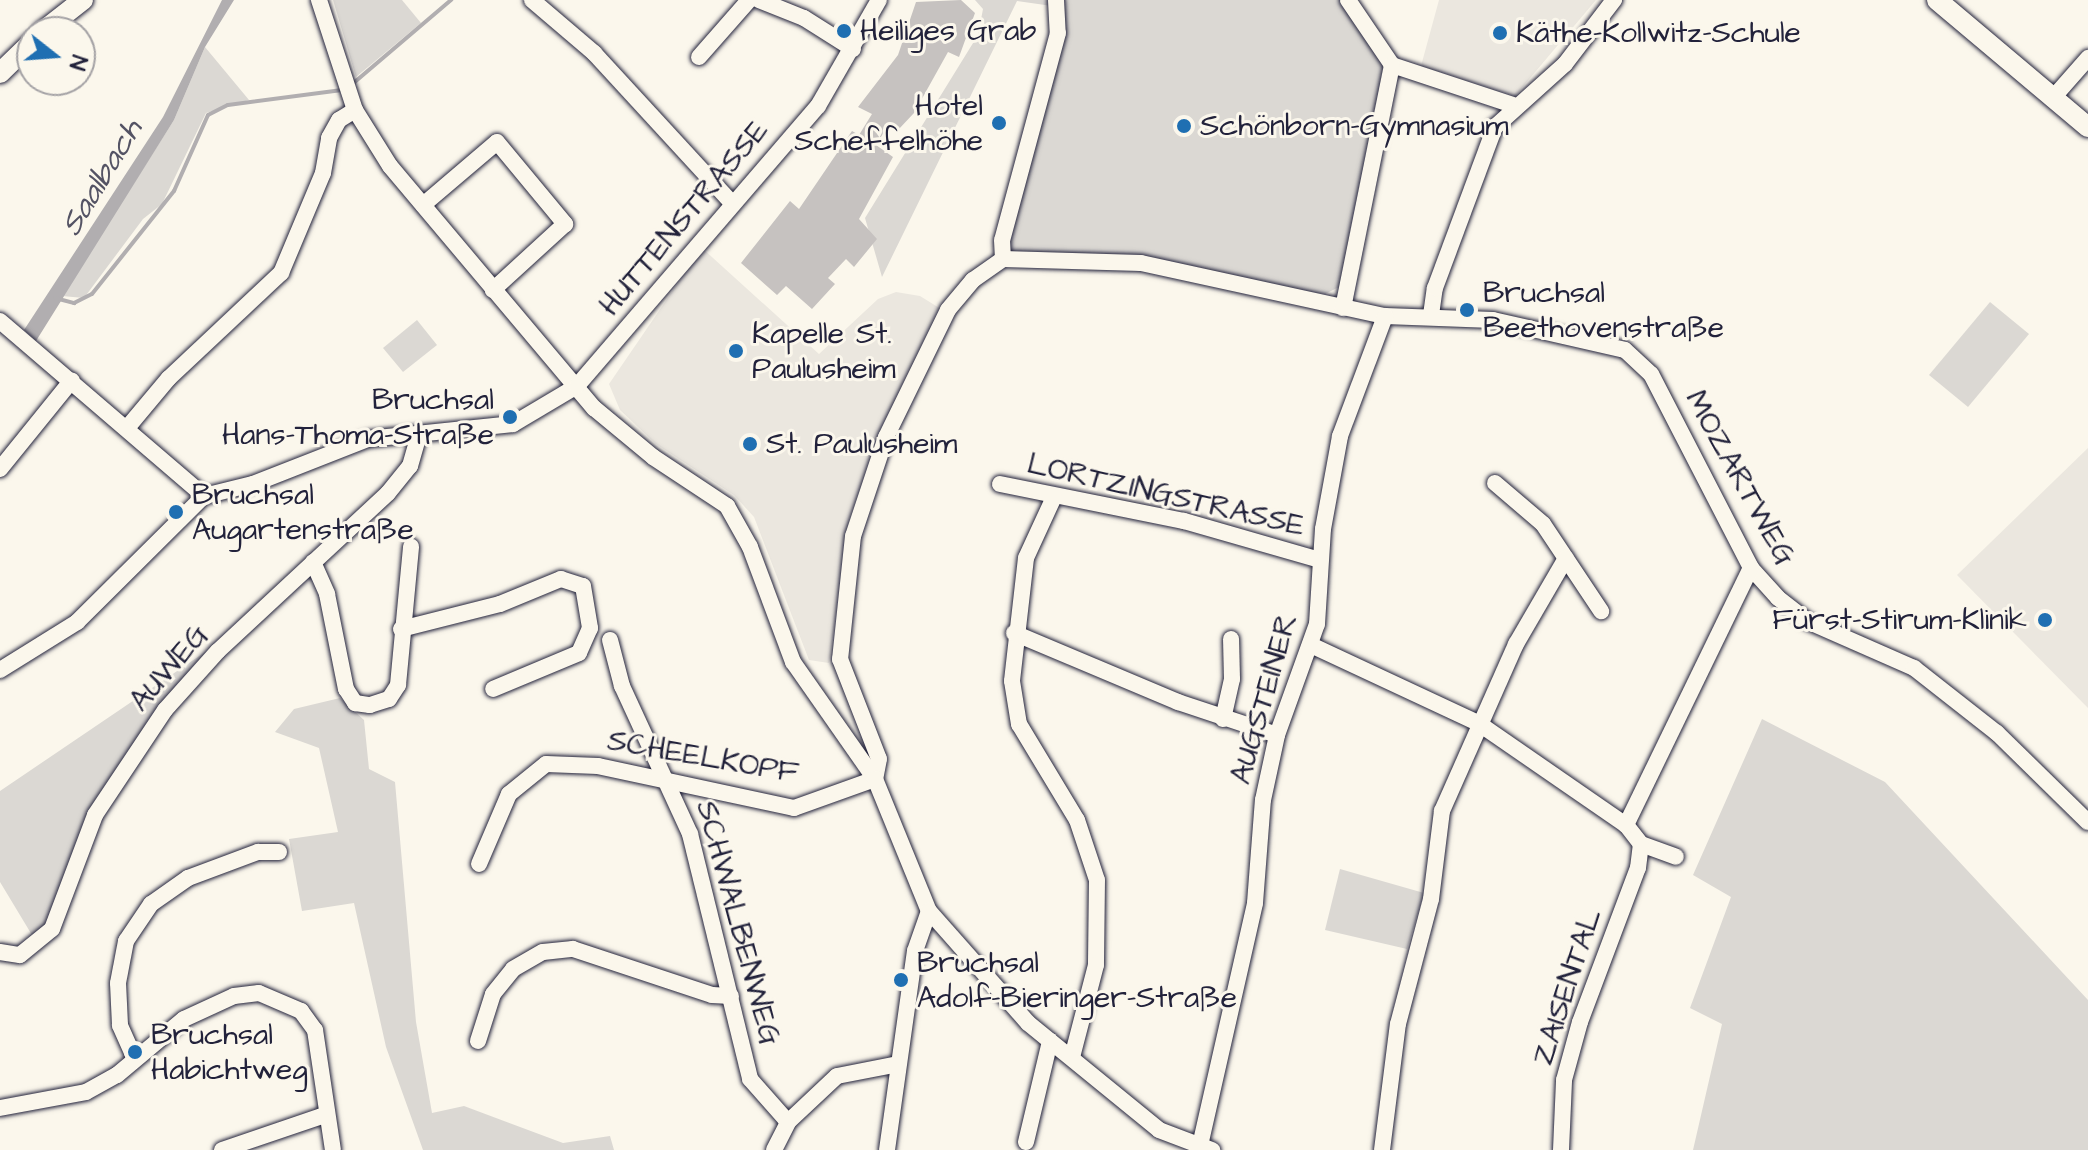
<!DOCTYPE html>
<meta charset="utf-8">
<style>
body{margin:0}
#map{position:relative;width:2088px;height:1150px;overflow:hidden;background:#fbf7ec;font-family:"Architects Daughter",sans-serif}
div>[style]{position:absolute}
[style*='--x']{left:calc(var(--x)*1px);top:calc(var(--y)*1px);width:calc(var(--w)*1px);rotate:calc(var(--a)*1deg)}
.built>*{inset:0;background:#ebe7df}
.green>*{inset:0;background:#dbd8d3}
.water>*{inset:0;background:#b1aeb0}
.stream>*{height:4px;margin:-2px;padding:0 2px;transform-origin:2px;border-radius:2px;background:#b1aeb0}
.building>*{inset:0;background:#c6c2c0}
.roads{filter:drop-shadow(0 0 2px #22223b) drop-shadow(0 0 2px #22223b)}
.minor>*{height:16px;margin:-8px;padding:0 8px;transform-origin:8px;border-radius:8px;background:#fbf7ec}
.major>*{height:20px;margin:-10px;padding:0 10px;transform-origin:10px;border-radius:10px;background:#fbf7ec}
.dots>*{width:22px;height:22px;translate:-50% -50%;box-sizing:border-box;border:4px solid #fbf7ec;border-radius:50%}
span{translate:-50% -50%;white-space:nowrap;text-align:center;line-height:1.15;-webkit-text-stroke:6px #fbf7ec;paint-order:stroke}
.poi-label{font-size:30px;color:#22223b}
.left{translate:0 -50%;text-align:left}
.right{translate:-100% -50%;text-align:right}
.street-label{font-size:30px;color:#22223b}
.water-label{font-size:32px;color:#545364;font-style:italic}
.north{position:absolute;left:16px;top:16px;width:80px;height:80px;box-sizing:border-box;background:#fbf7ec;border:2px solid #a4a2a5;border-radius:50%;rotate:107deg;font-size:22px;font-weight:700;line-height:32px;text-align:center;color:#22223b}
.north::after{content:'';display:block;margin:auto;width:28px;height:36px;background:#1f6fb2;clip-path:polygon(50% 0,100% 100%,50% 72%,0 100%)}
</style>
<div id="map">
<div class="built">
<div style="clip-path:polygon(1439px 0,1596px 0,1515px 96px,1421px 66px)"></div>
<div style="clip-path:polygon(702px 248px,819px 354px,878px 299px,896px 292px,920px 296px,941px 309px,877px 442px,849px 519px,829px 663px,809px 660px,754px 517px,734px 495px,656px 444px,620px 410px,609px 384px)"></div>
<div style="clip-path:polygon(2088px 448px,2088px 708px,1957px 575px)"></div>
</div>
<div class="green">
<div style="clip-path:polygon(333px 0,402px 0,421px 23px,356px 77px)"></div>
<div style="clip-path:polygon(975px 0,1344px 0,1396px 62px,1339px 287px,1325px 294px,1007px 251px,1059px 7px,1017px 1px,882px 277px,865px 218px,978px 35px,983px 9px)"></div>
<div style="clip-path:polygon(205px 47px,249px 100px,206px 113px,162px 204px,143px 219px,84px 298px,62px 296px,174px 120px)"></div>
<div style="clip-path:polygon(1990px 302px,2029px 334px,1968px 407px,1929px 375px)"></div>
<div style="clip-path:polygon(417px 320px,437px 345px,403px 372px,383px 348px)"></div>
<div style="clip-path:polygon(214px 646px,117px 777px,38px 945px,0 882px,0 791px)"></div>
<div style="clip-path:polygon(340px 698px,364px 720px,369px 769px,395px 782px,416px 1022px,432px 1113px,464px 1106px,563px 1143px,610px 1136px,614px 1150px,423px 1150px,386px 1047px,354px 903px,302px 911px,289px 839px,338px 832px,319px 748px,275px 732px,294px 709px)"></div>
<div style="clip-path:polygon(1762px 719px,1885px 782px,2088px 1000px,2088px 1150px,1693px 1150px,1722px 1024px,1690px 1008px,1731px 897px,1693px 875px)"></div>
<div style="clip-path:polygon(1340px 869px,1424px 893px,1407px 949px,1325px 930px)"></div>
</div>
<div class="water">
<div style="clip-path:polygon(222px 0,234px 0,205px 47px,174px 120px,36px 341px,24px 330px,163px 117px)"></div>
</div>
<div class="stream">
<div style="--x:350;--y:86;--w:133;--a:-40.4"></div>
<div style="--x:55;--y:298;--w:20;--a:15"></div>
<div style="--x:74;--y:303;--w:20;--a:-27"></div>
<div style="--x:92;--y:294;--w:132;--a:-51.5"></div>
<div style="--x:174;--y:191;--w:83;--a:-65.9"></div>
<div style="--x:208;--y:115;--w:22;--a:-27"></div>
<div style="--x:228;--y:105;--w:115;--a:-7.5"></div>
</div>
<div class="building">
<div style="clip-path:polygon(961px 0,975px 13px,959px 57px,948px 52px,914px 113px,898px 130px,889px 124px,876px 145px,893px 157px,859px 219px,877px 239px,854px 267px,846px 259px,828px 278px,835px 284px,812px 309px,786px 286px,777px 295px,741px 263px,790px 201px,799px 209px,852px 131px,859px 135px,872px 114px,858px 107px,898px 55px,916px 2px)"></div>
</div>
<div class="roads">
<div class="minor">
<div style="--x:319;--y:0;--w:116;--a:71.9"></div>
<div style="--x:355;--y:110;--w:66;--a:58"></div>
<div style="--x:390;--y:166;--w:317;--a:49.9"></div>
<div style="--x:594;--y:408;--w:77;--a:39.7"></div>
<div style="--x:653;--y:457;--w:89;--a:33.5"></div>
<div style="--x:727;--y:506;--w:47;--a:60.7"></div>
<div style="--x:750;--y:547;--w:123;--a:69.5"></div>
<div style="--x:793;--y:662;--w:143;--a:55"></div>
<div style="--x:875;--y:779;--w:86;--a:160.3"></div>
<div style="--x:794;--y:808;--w:200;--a:-167.9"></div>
<div style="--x:598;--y:766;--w:52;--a:-177.8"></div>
<div style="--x:546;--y:764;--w:48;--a:141"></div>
<div style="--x:509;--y:794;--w:76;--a:113.2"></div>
<div style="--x:532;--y:0;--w:82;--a:40.5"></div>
<div style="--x:594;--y:53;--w:201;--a:47.4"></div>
<div style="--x:759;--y:0;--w:48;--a:21.8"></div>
<div style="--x:804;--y:18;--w:58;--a:32.3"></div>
<div style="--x:1056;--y:0;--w:33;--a:87"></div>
<div style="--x:1058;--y:33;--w:214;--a:105.1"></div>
<div style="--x:1002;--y:240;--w:19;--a:87"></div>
<div style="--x:1003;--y:259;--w:37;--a:145"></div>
<div style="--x:973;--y:280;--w:39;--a:130"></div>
<div style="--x:948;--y:310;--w:141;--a:116"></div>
<div style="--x:886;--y:437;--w:104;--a:108.4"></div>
<div style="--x:853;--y:536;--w:124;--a:96"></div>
<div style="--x:840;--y:659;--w:107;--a:68.7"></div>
<div style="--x:879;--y:759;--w:20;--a:101"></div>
<div style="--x:875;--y:779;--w:143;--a:67.8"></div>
<div style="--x:929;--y:911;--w:149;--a:48.5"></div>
<div style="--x:1028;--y:1023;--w:169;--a:39.2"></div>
<div style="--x:1159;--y:1130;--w:57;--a:20.7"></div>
<div style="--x:1348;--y:0;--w:78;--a:55.9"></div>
<div style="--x:1392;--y:65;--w:127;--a:18.3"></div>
<div style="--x:699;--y:57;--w:76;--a:-48.7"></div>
<div style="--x:2052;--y:99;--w:55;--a:-48.7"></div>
<div style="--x:423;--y:205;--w:97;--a:-40.4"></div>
<div style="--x:497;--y:142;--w:107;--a:50.3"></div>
<div style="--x:565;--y:224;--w:98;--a:137.5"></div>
<div style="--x:1003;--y:259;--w:138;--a:1.7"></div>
<div style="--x:1141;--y:263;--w:250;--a:12.3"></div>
<div style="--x:1385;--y:316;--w:108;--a:2.1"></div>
<div style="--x:1493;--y:320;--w:135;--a:12.8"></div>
<div style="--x:1625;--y:350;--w:35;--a:43"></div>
<div style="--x:1651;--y:374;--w:218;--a:62.7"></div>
<div style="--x:1751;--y:568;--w:40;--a:48"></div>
<div style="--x:1778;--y:598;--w:37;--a:38"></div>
<div style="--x:1807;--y:621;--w:117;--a:23.7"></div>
<div style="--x:1914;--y:668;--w:105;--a:38.1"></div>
<div style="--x:1997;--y:733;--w:127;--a:44.4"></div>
<div style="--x:1343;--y:308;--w:248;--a:-78.6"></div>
<div style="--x:1431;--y:315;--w:27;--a:-82"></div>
<div style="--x:1435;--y:288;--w:172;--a:-69.6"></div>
<div style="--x:1495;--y:127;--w:94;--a:-42"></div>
<div style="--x:1565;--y:64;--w:81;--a:-52.6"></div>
<div style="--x:0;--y:321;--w:269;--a:40.6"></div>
<div style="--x:127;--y:428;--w:65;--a:-50"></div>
<div style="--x:169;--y:378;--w:154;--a:-43.2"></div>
<div style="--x:281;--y:273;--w:108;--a:-67.2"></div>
<div style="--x:323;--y:173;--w:36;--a:-80"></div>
<div style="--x:329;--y:138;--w:21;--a:-61"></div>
<div style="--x:339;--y:120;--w:19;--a:-32"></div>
<div style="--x:0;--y:469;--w:114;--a:-51"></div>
<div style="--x:1495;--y:483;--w:63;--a:40.5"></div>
<div style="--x:1543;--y:524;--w:105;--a:56.3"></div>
<div style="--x:1000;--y:484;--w:188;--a:11.4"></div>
<div style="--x:1184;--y:521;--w:141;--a:16"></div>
<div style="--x:1054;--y:497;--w:67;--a:114.7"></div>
<div style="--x:1026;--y:558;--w:124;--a:96.5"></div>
<div style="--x:1012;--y:681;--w:44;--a:80.8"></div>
<div style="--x:1019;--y:724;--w:112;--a:58.9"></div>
<div style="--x:1077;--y:820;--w:63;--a:71.6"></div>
<div style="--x:1097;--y:880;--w:85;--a:90.7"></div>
<div style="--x:1096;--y:965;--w:95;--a:104.6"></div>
<div style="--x:313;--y:562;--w:35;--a:66"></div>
<div style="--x:327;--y:594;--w:97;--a:78.7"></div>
<div style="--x:346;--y:689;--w:17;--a:57"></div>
<div style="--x:355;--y:703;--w:15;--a:8"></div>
<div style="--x:370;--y:705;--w:20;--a:-18"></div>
<div style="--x:389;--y:699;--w:17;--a:-57"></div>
<div style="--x:398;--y:685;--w:139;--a:-84.6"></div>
<div style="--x:401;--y:629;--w:102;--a:-14.2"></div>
<div style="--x:500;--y:604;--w:66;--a:-22.3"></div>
<div style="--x:561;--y:579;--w:23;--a:18"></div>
<div style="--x:583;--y:586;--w:43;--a:80.5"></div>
<div style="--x:590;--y:628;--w:27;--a:114"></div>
<div style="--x:579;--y:653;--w:93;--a:157.3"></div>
<div style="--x:1014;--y:633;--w:178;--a:22.8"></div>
<div style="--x:1178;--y:702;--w:104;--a:18.4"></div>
<div style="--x:610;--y:640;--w:48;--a:75.4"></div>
<div style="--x:622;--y:686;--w:163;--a:65.3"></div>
<div style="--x:690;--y:834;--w:252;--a:76.2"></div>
<div style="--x:750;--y:1079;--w:57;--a:48.5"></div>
<div style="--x:1313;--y:646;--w:182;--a:25"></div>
<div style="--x:1478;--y:723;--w:180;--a:34.6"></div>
<div style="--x:0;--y:670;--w:91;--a:-31.9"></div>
<div style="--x:77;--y:622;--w:179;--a:-44.8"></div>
<div style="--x:204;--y:496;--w:50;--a:-13.8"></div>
<div style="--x:253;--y:484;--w:123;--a:-21.4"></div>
<div style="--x:368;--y:439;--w:146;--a:-5.9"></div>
<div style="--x:513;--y:424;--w:74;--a:-30.7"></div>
<div style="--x:577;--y:386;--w:369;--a:-49.3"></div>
<div style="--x:818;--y:106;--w:122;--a:-60.1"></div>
<div style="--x:1223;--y:719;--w:41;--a:-77.3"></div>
<div style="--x:1232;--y:679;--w:40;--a:-91.4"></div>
<div style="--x:1641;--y:844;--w:37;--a:20"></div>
<div style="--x:0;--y:952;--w:20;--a:9"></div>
<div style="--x:20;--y:955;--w:41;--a:-39.1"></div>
<div style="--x:52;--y:929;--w:122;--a:-69.3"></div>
<div style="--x:95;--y:815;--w:126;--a:-56.3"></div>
<div style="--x:165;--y:710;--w:79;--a:-48.1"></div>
<div style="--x:218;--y:651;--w:232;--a:-42.9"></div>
<div style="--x:388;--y:493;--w:35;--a:-51"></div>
<div style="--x:410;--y:466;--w:32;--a:-74"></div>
<div style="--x:478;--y:1041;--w:49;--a:-72.3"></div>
<div style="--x:493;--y:994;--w:32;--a:-51"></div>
<div style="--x:513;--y:969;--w:34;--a:-30"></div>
<div style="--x:543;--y:952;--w:30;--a:-6"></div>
<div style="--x:573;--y:949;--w:146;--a:18.3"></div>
<div style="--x:712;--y:995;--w:19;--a:3"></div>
<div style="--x:134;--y:1057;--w:35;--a:-114"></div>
<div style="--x:120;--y:1025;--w:42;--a:-92.7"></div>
<div style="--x:118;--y:983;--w:43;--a:-79.2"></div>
<div style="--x:126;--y:941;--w:45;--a:-56"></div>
<div style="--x:151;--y:904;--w:45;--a:-35.1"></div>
<div style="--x:188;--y:878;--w:75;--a:-20.4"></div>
<div style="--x:258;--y:852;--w:21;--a:0"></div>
<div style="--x:0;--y:1108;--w:87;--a:-10.5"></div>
<div style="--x:86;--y:1092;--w:35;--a:-29"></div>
<div style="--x:117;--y:1075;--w:87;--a:-39.9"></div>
<div style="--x:184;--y:1019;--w:55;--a:-24.7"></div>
<div style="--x:234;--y:996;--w:25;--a:-7"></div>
<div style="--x:259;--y:993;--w:46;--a:23.2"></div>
<div style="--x:301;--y:1011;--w:24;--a:54"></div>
<div style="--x:315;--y:1030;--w:121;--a:81.5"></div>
<div style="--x:1026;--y:1142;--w:104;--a:-76.6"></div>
<div style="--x:222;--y:1150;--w:109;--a:-18.8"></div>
<div style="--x:774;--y:1150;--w:31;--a:-63"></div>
<div style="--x:788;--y:1122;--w:67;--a:-43.2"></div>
<div style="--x:837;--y:1076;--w:62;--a:-11.1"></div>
<div style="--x:887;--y:1150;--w:201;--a:-82"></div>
<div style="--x:915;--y:951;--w:42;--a:-70.7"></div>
<div style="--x:1199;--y:1150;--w:253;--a:-77.2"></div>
<div style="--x:1255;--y:903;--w:103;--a:-85.6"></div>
<div style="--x:1263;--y:800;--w:66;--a:-77.8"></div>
<div style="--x:1277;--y:735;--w:118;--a:-70.2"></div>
<div style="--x:1317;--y:624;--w:95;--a:-86.4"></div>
<div style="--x:1323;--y:529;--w:95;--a:-79.6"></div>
<div style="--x:1340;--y:436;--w:128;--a:-69.4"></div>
<div style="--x:1382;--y:1150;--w:127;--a:-82.8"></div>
<div style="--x:1398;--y:1024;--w:129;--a:-75.2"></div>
<div style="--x:1431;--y:899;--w:89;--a:-82.9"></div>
<div style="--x:1442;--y:811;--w:183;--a:-66.1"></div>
<div style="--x:1516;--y:644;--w:99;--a:-59.8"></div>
<div style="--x:1561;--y:1150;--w:70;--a:-87.5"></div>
<div style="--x:1564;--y:1080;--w:60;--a:-74.6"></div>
<div style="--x:1580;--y:1022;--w:165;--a:-69.4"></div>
<div style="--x:1638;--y:868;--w:24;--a:-83"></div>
<div style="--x:1641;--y:844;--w:24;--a:-128"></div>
<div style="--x:1626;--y:825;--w:286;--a:-64.1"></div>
</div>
<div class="major">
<div style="--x:1937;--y:0;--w:197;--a:40.1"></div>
<div style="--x:42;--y:32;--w:52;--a:-38"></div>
<div style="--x:0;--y:73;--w:45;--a:-44.1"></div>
</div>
</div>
<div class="dots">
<div style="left:844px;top:31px;background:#1f6fb2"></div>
<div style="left:1500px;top:33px;background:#1f6fb2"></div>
<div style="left:999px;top:123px;background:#1f6fb2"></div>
<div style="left:1184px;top:126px;background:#1f6fb2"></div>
<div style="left:1467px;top:310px;background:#1f6fb2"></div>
<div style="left:736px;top:351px;background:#1f6fb2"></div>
<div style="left:510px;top:417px;background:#1f6fb2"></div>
<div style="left:750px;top:444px;background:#1f6fb2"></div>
<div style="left:176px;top:512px;background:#1f6fb2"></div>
<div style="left:2045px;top:620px;background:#1f6fb2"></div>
<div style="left:901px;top:980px;background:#1f6fb2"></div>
<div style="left:135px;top:1052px;background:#1f6fb2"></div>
</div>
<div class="poi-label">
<span class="left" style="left:860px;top:31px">Heiliges Grab</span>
<span class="left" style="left:1516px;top:33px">Käthe-Kollwitz-Schule</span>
<span class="right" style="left:983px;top:123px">Hotel<br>Scheffelhöhe</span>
<span class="left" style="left:1200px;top:126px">Schönborn-Gymnasium</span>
<span class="left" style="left:1483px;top:310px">Bruchsal<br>Beethovenstraße</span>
<span class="left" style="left:752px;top:351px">Kapelle St.<br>Paulusheim</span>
<span class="right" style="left:494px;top:417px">Bruchsal<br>Hans-Thoma-Straße</span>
<span class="left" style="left:766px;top:444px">St. Paulusheim</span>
<span class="left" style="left:192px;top:512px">Bruchsal<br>Augartenstraße</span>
<span class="right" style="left:2027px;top:620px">Fürst-Stirum-Klinik</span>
<span class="left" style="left:917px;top:980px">Bruchsal<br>Adolf-Bieringer-Straße</span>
<span class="left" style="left:151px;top:1052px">Bruchsal<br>Habichtweg</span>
</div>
<div class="street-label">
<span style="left:684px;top:218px;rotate:-50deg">HUTTENSTRASSE</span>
<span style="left:1740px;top:478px;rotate:61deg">MOZARTWEG</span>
<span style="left:1166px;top:495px;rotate:13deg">LORTZINGSTRASSE</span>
<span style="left:169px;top:668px;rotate:-49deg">AUWEG</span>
<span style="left:1264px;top:699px;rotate:-74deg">AUGSTEINER</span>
<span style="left:703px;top:757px;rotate:10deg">SCHEELKOPF</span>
<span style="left:738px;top:923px;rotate:75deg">SCHWALBENWEG</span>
<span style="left:1567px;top:987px;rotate:-72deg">ZAISENTAL</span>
</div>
<div class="water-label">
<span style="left:102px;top:178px;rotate:-59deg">Saalbach</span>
</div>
<div class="north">N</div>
</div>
